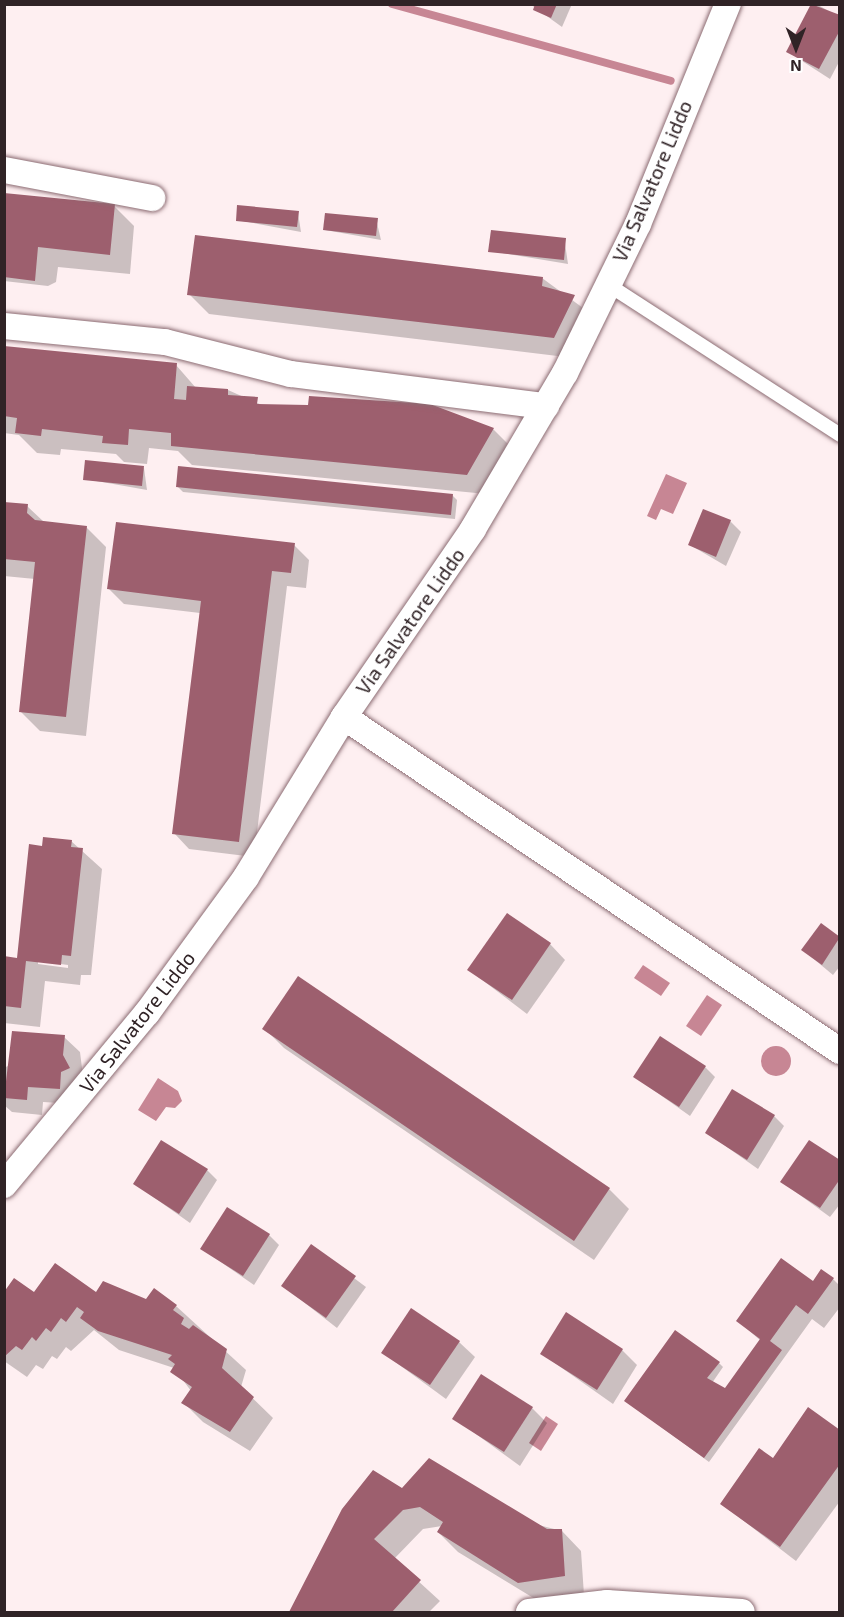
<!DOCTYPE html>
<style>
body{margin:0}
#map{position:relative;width:844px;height:1617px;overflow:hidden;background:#feeff1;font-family:"Exo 2",sans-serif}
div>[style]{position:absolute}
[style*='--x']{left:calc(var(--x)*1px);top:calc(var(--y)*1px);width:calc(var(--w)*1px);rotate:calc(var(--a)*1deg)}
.water>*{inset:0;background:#c78694}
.round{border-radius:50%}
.shadow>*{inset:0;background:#0003}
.stream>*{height:8px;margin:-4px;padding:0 4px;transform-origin:4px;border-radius:4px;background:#c78694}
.building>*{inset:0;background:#9d5f6e}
.roads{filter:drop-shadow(0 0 2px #8b6b72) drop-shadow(0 0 2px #8b6b72)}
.lane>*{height:14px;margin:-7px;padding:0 7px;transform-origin:7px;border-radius:7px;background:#fff}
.street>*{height:26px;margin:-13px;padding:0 13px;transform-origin:13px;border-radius:13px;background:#fff}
span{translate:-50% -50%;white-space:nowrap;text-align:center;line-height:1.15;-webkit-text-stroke:4.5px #fff;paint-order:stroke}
.street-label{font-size:20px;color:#302326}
.frame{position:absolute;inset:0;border:6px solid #302326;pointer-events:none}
.north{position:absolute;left:766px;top:18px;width:60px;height:60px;-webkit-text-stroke:4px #fff;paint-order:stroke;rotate:180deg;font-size:16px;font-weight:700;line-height:24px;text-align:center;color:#302326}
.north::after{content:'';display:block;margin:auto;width:21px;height:27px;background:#302326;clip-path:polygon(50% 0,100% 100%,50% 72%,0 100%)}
</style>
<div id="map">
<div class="water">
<div style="clip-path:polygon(666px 474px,687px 483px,673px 514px,661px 509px,656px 520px,647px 516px)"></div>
<div style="clip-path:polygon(643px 965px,670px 983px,661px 996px,634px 978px)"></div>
<div style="clip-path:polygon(707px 995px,722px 1005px,701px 1036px,686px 1026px)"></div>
<div class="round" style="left:761px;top:1046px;width:30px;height:30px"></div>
<div style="clip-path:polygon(158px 1078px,178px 1091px,182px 1101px,175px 1108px,166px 1107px,156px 1121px,138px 1110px)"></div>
<div style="clip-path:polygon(546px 1416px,558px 1424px,541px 1451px,529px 1443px)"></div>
</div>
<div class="shadow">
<div style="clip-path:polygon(530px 4px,572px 4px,562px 27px)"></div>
<div style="clip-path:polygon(816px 4px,840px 17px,840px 60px,830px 79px,788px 52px)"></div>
<div style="clip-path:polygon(4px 194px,114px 206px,134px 226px,130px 274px,58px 267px,56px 282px,48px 286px,4px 281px)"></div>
<div style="clip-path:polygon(298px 213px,301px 232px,237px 220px)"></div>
<div style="clip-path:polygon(377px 223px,381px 240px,325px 230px)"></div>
<div style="clip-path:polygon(565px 243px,568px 264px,490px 251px)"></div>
<div style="clip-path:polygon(542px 278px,594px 316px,574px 358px,209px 314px,189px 294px)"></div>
<div style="clip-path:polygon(4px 347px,176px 365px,196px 388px,228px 390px,264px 406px,430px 405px,493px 429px,513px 449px,486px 494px,192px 465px,178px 451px,149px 448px,147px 464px,124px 462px,116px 454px,61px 449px,60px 455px,37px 453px,19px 435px,4px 433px)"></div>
<div style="clip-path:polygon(144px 468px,147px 490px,85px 479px)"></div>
<div style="clip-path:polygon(178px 487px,452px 495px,457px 500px,455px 519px,183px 492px)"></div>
<div style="clip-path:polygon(4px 503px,27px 506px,44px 522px,86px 527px,106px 547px,86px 736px,40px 731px,20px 711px,35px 579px,4px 576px)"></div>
<div style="clip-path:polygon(730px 521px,741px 532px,726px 566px,690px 545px)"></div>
<div style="clip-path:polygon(294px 545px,309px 560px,306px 588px,287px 586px,254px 857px,189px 849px,174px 833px,200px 613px,124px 604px,109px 589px)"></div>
<div style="clip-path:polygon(evenodd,71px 841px,102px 869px,91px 975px,81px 975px,80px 985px,45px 981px,40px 1027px,4px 1023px,4px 958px,18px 959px,43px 847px,71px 841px,38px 961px,68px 965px,68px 968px,38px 964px,38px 961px)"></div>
<div style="clip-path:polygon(821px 925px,840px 939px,840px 966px,833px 975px,803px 950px)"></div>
<div style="clip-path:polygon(550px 944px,565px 960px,527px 1014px,469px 970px)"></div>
<div style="clip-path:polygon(264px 1028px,609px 1189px,629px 1209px,594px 1260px,284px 1048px)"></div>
<div style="clip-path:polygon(64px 1037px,80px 1052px,84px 1084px,75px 1104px,43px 1102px,42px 1115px,12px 1112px,4px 1105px,4px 1068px)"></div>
<div style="clip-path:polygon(705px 1067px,715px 1077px,690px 1116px,635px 1077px)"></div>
<div style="clip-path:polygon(774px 1116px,784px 1126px,758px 1169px,707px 1133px)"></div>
<div style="clip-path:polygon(840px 1162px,840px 1204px,830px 1217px,782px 1182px)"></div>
<div style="clip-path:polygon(207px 1170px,217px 1180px,190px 1223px,135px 1184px)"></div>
<div style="clip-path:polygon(269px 1235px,279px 1245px,254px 1285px,202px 1249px)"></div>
<div style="clip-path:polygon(311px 1246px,366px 1287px,337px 1328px,283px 1286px)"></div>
<div style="clip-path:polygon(833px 1279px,840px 1286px,840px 1307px,824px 1328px,812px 1319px,709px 1462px,626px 1401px,719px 1363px,723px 1367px,712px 1383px,725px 1390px,761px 1341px,738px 1321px,813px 1283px)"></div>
<div style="clip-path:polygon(96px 1294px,176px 1306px,246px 1370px,241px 1387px,273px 1418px,250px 1451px,203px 1422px,183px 1402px,191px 1391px,174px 1368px,119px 1350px,94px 1330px,71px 1351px,66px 1347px,57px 1359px,52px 1356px,43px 1369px,36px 1365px,27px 1377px,4px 1361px,4px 1297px)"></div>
<div style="clip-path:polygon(459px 1342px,475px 1357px,446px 1399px,383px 1353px)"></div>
<div style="clip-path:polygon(622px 1350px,637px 1365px,613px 1404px,542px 1354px)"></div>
<div style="clip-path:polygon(532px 1408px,547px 1423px,520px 1466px,454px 1418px)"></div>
<div style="clip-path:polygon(840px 1431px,840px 1501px,796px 1561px,740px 1518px,773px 1460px)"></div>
<div style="clip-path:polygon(402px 1490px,562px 1531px,581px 1551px,584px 1595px,540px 1602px,458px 1552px,438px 1532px,442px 1526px,423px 1529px,394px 1559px,440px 1601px,429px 1612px,290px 1612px,343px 1510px)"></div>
</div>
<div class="stream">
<div style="--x:392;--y:4;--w:289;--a:15.4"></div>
</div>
<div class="building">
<div style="clip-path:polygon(535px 4px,557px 4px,551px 18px,533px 10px)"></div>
<div style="clip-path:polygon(811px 4px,840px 15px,840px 30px,819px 69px,786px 52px)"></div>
<div style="clip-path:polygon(4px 193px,115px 204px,110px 255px,38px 247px,35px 281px,4px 277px)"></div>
<div style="clip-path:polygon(237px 205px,299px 211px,297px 227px,236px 221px)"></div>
<div style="clip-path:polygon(325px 213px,378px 218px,376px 236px,323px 230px)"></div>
<div style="clip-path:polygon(491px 230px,566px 238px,564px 260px,488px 252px)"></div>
<div style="clip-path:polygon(195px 235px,543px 277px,542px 286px,575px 295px,554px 338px,187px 295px)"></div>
<div style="clip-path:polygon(4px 346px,177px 363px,174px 399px,186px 400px,187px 386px,228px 389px,228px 395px,258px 397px,257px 404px,308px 405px,309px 396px,430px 404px,494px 428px,467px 475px,171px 446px,171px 433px,129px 429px,128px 445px,102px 443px,103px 436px,42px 429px,41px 436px,15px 433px,17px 418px,4px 416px)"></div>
<div style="clip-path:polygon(85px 460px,144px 466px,142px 486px,83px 480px)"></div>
<div style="clip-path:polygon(178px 466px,453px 494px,451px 515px,176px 487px)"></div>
<div style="clip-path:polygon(4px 502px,28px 504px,27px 513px,35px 520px,87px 526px,66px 717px,19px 712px,35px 562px,4px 559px)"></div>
<div style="clip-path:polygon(703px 509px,731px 520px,716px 557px,688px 545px)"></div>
<div style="clip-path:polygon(116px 522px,295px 543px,291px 573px,272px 571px,239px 842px,172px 834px,201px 601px,107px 589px)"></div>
<div style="clip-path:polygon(43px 837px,72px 840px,71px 847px,83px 848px,71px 956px,62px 955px,61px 965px,26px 961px,21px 1008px,4px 1006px,4px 956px,17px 958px,29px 844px,42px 846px)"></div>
<div style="clip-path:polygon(507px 913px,551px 943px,512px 1000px,467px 970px)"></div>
<div style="clip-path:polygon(821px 923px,840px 937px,822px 965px,801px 950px)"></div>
<div style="clip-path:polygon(298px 976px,610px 1188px,574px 1241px,262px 1029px)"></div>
<div style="clip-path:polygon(12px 1031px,65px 1035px,63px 1055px,70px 1068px,61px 1072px,60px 1089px,28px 1087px,27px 1100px,4px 1098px)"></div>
<div style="clip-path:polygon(660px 1036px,706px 1066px,679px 1107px,633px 1077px)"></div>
<div style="clip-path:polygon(732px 1089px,775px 1115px,747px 1160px,705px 1133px)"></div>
<div style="clip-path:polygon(161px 1140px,208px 1169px,179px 1214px,133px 1184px)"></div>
<div style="clip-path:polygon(809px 1140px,840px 1160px,840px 1179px,820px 1208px,780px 1182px)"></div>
<div style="clip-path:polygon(227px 1207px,270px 1234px,243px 1276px,200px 1249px)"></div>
<div style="clip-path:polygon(311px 1244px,356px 1276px,326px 1318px,281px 1286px)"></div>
<div style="clip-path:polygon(781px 1258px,813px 1281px,821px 1269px,834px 1278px,808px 1314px,796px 1305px,770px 1341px,782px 1350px,704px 1458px,624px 1401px,675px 1330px,720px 1362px,707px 1378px,725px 1388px,760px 1339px,736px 1321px)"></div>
<div style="clip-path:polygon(55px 1263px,96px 1292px,103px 1281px,146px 1299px,154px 1288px,177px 1305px,173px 1310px,184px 1318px,181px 1324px,189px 1329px,193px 1325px,227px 1349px,222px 1368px,254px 1397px,230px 1432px,181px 1403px,192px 1387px,170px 1372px,175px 1364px,168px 1359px,172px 1355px,98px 1331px,80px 1318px,84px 1312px,77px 1307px,66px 1322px,61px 1318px,51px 1332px,46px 1328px,36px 1341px,32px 1337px,22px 1350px,16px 1346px,4px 1357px,4px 1292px,14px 1278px,34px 1292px)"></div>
<div style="clip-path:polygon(411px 1308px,460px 1341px,430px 1385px,381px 1353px)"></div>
<div style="clip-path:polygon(566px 1312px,623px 1349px,597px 1390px,540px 1354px)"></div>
<div style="clip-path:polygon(481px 1374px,533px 1407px,504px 1452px,452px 1419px)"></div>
<div style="clip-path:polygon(808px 1407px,840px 1430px,840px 1464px,780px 1547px,720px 1504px,759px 1448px,773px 1458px)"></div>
<div style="clip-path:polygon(429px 1458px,547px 1529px,562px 1529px,565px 1576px,518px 1583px,437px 1532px,443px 1522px,420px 1507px,403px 1510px,374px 1539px,421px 1580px,392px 1612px,289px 1612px,342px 1509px,373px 1470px,402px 1488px)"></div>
</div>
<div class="roads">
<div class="lane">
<div style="--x:607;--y:284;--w:278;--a:32.9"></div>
</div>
<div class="street">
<div style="--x:4;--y:170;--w:151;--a:10.7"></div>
<div style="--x:4;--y:326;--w:162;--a:5.7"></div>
<div style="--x:165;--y:342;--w:130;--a:14.3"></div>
<div style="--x:291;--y:374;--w:257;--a:7.2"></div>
<div style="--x:344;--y:717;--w:598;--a:33.96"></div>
<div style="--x:4;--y:1185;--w:224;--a:-50.3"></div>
<div style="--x:147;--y:1013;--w:168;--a:-53.9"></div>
<div style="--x:246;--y:877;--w:188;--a:-58.5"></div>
<div style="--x:344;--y:717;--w:228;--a:-55.5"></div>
<div style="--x:473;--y:529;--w:181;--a:-59.5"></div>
<div style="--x:565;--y:373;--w:166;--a:-63.9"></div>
<div style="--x:638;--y:224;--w:238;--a:-67.8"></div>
<div style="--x:529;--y:1612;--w:79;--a:-6.6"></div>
<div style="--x:607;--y:1603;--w:135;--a:3.8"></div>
</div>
</div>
<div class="street-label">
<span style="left:652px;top:181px;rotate:-67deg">Via Salvatore Liddo</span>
<span style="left:410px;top:621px;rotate:-55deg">Via Salvatore Liddo</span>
<span style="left:137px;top:1022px;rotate:-52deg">Via Salvatore Liddo</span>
</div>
<div class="frame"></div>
<div class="north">N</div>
</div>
